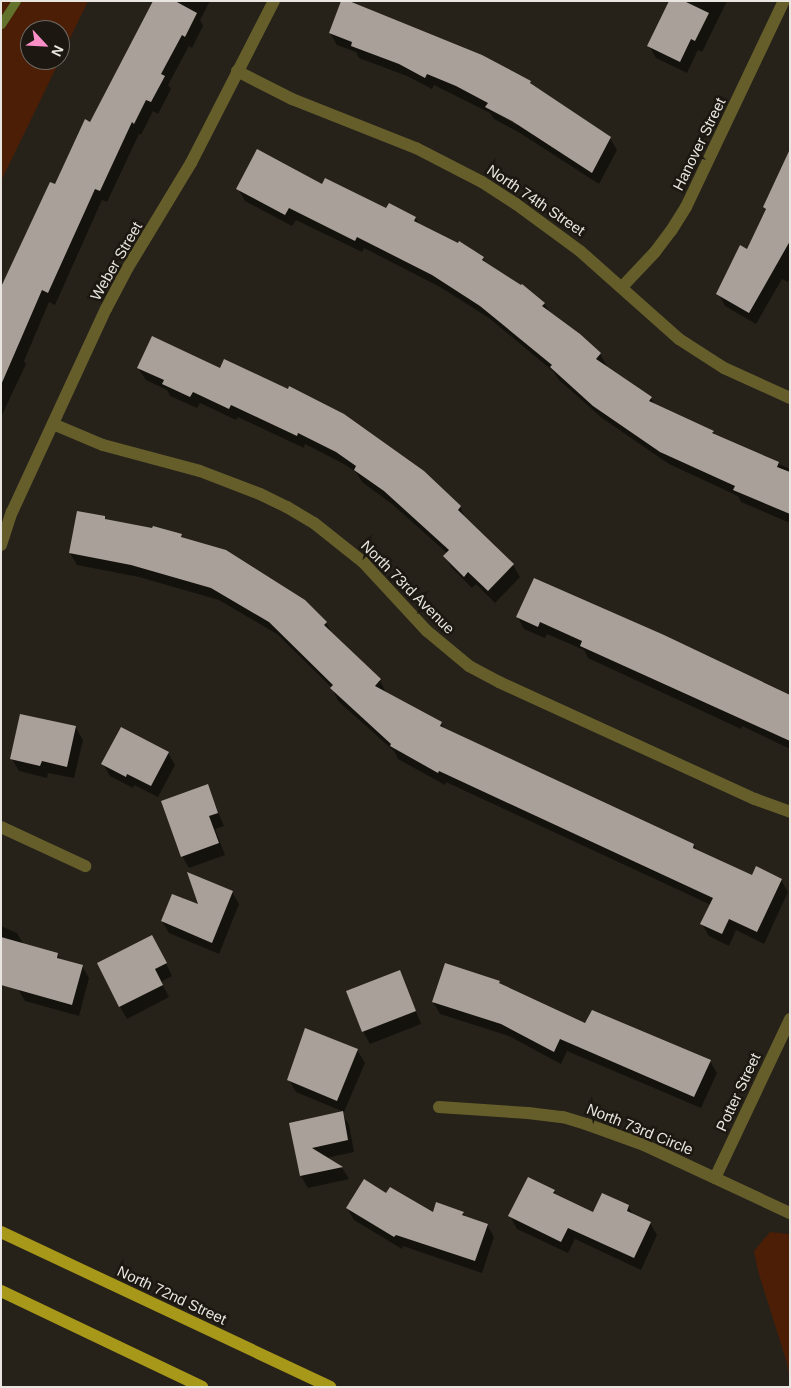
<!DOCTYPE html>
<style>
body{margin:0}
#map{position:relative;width:791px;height:1388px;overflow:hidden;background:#26221a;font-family:Arial,sans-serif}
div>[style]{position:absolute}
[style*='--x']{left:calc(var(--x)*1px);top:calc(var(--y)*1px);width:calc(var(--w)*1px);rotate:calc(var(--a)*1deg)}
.green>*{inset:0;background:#4c1e06}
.shadow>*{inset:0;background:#0007}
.stream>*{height:9px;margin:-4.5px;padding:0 4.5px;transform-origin:4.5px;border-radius:4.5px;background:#63732b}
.building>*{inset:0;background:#a9a099}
.minor>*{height:12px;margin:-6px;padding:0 6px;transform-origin:6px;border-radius:6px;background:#655e2b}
.primary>*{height:12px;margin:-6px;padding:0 6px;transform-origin:6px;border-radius:6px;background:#a89819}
span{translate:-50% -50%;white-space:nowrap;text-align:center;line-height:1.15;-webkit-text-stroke:5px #1c1811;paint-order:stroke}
.street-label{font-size:15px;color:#e9e6e1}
.frame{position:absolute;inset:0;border:2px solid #e9e6e1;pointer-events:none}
.north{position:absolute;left:20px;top:20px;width:50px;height:50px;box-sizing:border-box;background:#1c1811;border:1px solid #6e6a64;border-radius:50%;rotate:115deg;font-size:14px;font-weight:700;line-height:20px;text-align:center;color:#e9e6e1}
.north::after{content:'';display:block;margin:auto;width:18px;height:22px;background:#fa8fc7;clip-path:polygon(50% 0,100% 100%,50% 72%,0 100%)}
</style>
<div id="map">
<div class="green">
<div style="clip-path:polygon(1px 1px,88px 1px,60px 59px,60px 30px,30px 30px,30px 60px,60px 60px,1px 181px)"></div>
<div style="clip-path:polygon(770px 1232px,790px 1234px,790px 1381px,787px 1363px,758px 1271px,754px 1251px)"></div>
</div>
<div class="shadow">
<div style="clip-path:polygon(155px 1px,210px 1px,200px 20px,203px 26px,192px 48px,189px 46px,168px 85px,171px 89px,158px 114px,153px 111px,141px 135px,139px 134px,107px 202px,102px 200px,55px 305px,49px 302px,24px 361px,26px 364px,1px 417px,1px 291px,55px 185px,91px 123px)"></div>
<div style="clip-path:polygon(670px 1px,727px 1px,702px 52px,698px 50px,687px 73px,656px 58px,649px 46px)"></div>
<div style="clip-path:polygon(evenodd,330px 33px,530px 82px,532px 86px,610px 138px,617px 150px,599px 184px,520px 133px,494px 119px,490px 113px,434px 85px,432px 89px,407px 76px,359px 58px,356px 52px,337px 45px,330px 33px,490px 108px,518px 123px,517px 125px,490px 110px,490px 108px)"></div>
<div style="clip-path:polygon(790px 153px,790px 277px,788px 282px,782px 279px,756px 324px,725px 306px,718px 293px,748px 251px,766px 211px,764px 207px)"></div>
<div style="clip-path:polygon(323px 186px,387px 210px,415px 217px,419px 225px,458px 245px,459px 243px,483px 258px,487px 265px,544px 303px,550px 313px,600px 354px,607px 366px,606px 367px,651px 398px,655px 405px,713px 432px,715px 436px,790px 469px,790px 523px,741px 502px,738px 496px,669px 464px,602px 418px,559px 380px,554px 372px,489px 318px,440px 287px,364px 248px,362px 252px,296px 220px,292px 226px,245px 201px,238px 189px)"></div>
<div style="clip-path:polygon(138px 368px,423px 472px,460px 507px,466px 520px,513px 565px,520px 577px,495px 603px,476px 584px,472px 588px,452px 568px,444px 556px,447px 553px,392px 504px,362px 482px,356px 472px,344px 464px,305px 444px,304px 448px,238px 417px,236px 420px,200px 403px,197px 408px,170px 396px,167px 390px,146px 380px)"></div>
<div style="clip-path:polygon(104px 517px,107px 521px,181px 535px,184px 539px,326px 623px,333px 635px,380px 680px,386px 693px,441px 723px,444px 729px,694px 845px,697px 851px,752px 877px,781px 880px,788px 892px,764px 944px,736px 930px,729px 946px,709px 936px,702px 924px,711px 905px,446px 782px,445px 785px,398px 759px,394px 751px,338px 701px,332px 688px,277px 634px,219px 600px,139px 577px,77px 565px,70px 553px)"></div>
<div style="clip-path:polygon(535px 580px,790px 696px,790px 749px,742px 726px,741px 729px,588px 658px,584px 650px,547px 634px,545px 638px,524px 629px,517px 616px)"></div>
<div style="clip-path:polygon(21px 715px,76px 728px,83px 740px,74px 778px,48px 773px,47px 778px,19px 771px,12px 759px)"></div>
<div style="clip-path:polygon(168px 753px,175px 765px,158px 797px,134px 785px,133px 788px,110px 776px,103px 764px)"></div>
<div style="clip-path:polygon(207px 786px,224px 826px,215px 829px,225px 855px,189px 868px,182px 856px)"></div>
<div style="clip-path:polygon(232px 892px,239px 904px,219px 954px,169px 933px,162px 921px)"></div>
<div style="clip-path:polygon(1px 926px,17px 933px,24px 945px,57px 954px,61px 960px,82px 966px,89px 978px,79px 1016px,25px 1001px,18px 989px,1px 978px)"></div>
<div style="clip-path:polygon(159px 949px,172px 976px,161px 982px,169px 997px,127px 1019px,120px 1007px)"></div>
<div style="clip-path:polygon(400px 972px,421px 1024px,370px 1044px,363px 1031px)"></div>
<div style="clip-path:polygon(499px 982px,501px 986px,586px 1025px,710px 1061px,717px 1073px,701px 1108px,567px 1051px,561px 1064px,509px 1036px,440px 1014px,433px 1002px)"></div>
<div style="clip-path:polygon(306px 1030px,357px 1050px,365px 1063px,344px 1112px,296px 1092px,289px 1080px)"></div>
<div style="clip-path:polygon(342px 1113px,349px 1125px,354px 1152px,326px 1158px,342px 1168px,349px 1179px,308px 1188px,301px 1176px,290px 1124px)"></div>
<div style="clip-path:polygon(554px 1191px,557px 1197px,594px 1213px,628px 1206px,633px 1215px,650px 1223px,657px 1235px,641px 1270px,575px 1239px,568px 1253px,517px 1229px,510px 1216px)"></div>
<div style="clip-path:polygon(387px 1195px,433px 1214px,463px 1213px,466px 1218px,487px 1225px,494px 1237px,482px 1273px,403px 1246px,402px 1249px,354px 1220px,347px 1208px)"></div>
</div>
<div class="stream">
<div style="--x:1;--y:24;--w:27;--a:-57"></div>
</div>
<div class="building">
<div style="clip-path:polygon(153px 1px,175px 1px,197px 13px,185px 37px,182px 35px,161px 74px,165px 76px,151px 102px,146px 100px,134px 124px,132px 122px,100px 191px,95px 189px,48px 293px,42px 290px,1px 385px,1px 287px,50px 182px,55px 184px,85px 119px,90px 122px)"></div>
<div style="clip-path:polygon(341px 1px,349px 1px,482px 55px,531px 81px,530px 83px,611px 137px,592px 173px,512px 121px,485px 107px,488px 103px,456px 86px,427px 74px,425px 78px,399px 64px,351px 46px,352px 42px,329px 33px)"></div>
<div style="clip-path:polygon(669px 1px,684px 1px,709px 13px,695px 41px,691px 39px,680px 62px,647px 46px)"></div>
<div style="clip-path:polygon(257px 149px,322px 184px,325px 178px,386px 208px,389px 203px,416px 217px,414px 221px,458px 243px,459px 241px,484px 257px,482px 260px,521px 285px,522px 284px,545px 303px,542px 306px,580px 334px,601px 353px,596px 359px,652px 397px,649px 401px,714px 431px,712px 433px,779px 462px,777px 467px,790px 472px,790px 514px,733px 490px,735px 486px,660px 452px,593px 406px,550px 367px,552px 365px,480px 306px,432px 275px,357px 237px,355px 241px,289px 208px,285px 215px,236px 189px)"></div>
<div style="clip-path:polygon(790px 149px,790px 241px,749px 313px,716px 294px,740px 245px,747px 249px,766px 209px,763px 207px)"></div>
<div style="clip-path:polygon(152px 336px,220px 368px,224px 359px,288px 389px,289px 386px,344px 414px,424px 471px,461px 506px,458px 510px,514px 564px,488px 591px,468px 572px,464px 577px,443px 556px,449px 550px,384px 491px,354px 470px,356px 466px,336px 452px,298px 433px,297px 436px,231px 405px,229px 409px,193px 392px,190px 397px,162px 384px,164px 380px,137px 368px)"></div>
<div style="clip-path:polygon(77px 511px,105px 516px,105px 519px,152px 528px,153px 526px,182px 534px,181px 537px,226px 550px,305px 600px,327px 622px,324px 625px,381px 679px,375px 686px,442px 722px,440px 726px,694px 844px,693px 848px,752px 875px,756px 866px,782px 879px,757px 932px,729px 919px,722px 934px,700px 924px,713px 898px,439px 771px,438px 773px,390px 746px,391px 744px,330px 688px,333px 685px,269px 622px,211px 588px,131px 565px,69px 553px)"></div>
<div style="clip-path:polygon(534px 578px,664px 635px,790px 695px,790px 741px,580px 646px,582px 641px,540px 622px,538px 627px,516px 617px)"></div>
<div style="clip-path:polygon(20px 714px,76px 726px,67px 767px,42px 761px,40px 766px,10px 759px)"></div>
<div style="clip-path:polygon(121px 727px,169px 752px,151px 786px,127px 774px,126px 777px,101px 764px)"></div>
<div style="clip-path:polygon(208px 784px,218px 813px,209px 816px,219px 843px,181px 857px,161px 801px)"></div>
<div style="clip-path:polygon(187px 872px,233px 891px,212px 943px,161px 921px,172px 894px,198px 904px)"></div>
<div style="clip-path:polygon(152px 935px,167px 963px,155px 969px,163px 985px,119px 1007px,97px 963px)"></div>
<div style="clip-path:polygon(1px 937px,58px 953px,57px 958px,83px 965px,72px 1005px,1px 985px)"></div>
<div style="clip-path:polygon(445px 963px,500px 981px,499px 983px,585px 1023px,592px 1010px,711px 1060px,694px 1097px,560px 1039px,554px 1052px,501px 1024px,432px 1002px)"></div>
<div style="clip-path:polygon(400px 970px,416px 1011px,362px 1032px,346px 991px)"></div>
<div style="clip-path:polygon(305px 1028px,358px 1049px,337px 1101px,287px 1080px)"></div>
<div style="clip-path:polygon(343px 1111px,348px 1140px,312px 1148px,343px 1167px,300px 1176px,289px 1123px)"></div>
<div style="clip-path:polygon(528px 1177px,555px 1190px,553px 1193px,593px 1212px,602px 1193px,629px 1205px,627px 1211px,651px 1222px,634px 1258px,568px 1228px,561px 1242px,508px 1216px)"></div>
<div style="clip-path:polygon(364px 1179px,386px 1193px,390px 1187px,433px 1212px,436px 1202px,464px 1212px,462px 1215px,488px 1224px,475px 1261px,396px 1235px,394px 1237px,346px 1208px)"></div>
</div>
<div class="minor">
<div style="--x:237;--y:71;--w:62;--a:27"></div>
<div style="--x:292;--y:99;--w:133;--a:21.6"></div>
<div style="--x:416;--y:148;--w:74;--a:27.3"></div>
<div style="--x:482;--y:182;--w:40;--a:32.9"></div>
<div style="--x:516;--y:204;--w:79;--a:36.3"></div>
<div style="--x:580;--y:251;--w:132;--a:41.6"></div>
<div style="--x:679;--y:339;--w:54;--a:32.8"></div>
<div style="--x:724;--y:368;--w:72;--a:24.4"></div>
<div style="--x:622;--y:287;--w:48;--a:-46.7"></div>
<div style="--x:655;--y:252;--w:26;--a:-53"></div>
<div style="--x:671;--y:231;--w:28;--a:-58"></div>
<div style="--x:686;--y:207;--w:228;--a:-64.6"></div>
<div style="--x:53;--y:424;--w:54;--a:22.8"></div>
<div style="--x:103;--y:445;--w:100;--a:15"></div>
<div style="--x:200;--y:471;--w:64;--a:21"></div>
<div style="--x:260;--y:494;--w:30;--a:26"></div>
<div style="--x:287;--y:507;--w:31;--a:31"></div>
<div style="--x:314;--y:523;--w:63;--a:38.5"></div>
<div style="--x:363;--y:562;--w:94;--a:47.2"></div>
<div style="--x:427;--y:631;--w:55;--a:39.8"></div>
<div style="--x:469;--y:666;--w:34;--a:28"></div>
<div style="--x:499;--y:682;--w:281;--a:24.6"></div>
<div style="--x:755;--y:799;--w:37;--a:20"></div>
<div style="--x:1;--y:545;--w:35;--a:-72"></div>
<div style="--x:12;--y:512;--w:224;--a:-65.2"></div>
<div style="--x:106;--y:309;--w:45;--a:-62.3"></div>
<div style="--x:127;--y:269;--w:124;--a:-58.9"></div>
<div style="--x:191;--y:163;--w:182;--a:-62.9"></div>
<div style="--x:1;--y:827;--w:93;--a:24.9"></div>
<div style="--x:439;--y:1107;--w:89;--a:3.9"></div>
<div style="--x:528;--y:1113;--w:35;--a:7"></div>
<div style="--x:563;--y:1117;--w:24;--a:17"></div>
<div style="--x:586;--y:1124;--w:62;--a:19.9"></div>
<div style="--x:644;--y:1145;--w:161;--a:25"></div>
<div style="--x:715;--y:1178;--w:176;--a:-64.7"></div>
</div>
<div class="primary">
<div style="--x:1;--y:1232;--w:364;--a:25.2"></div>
<div style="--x:1;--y:1291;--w:223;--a:25.5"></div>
</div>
<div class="street-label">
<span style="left:699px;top:144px;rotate:-64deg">Hanover Street</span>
<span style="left:536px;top:200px;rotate:34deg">North 74th Street</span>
<span style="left:116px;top:261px;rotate:-60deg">Weber Street</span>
<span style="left:408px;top:587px;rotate:45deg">North 73rd Avenue</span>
<span style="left:738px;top:1092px;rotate:-65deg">Potter Street</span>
<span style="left:640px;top:1129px;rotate:22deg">North 73rd Circle</span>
<span style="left:172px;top:1295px;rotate:25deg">North 72nd Street</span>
</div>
<div class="frame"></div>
<div class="north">N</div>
</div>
